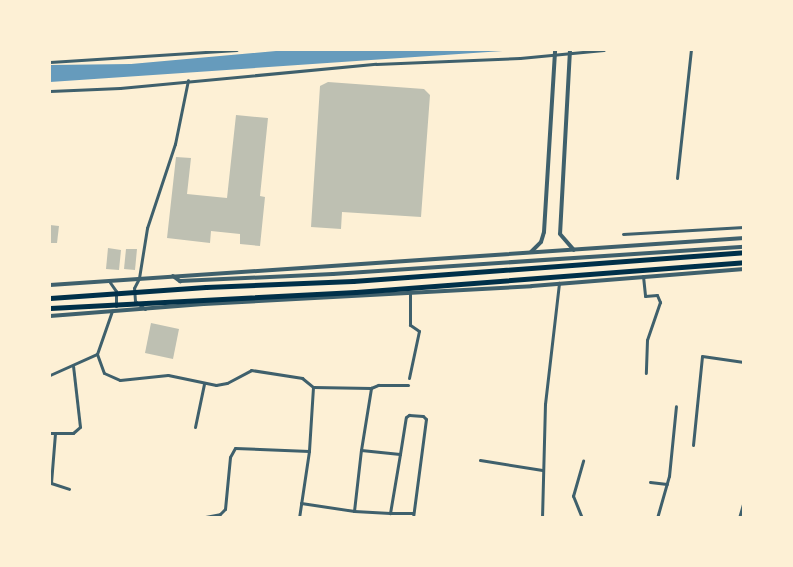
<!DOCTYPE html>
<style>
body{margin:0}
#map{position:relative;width:793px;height:567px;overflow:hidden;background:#fdf0d5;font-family:Manrope,sans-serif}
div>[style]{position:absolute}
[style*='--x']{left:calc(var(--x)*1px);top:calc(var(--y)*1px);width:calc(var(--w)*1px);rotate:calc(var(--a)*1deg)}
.water>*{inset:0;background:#669bbc}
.building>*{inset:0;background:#bec0b2}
.minor>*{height:3px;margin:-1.5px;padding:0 1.5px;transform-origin:1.5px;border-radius:1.5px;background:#3f606c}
.tertiary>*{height:4px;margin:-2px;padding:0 2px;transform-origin:2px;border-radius:2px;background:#3f606c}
.trunk>*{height:5px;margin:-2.5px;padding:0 2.5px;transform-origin:2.5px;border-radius:2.5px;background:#003049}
span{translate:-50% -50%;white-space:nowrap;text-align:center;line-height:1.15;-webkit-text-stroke:6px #fdf0d5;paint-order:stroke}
.frame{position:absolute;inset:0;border:51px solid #fdf0d5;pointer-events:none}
</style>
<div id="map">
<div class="water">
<div style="clip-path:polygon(287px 50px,517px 50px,50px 82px,50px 65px,131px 64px)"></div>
</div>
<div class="building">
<div style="clip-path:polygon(328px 82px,424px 89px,430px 95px,421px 217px,342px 212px,341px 229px,311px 227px,320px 86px)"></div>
<div style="clip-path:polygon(236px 115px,268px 118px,260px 196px,265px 197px,260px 246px,240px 244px,240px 234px,211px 231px,210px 243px,167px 238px,176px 157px,191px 158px,187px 194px,227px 198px)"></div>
<div style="clip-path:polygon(50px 225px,59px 226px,57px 243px,50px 243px)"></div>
<div style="clip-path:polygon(108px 248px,121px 250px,119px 270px,106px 269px)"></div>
<div style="clip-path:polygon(126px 249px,137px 249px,135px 270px,124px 269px)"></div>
<div style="clip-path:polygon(151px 323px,179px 329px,173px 359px,145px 353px)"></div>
</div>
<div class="minor">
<div style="--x:50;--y:62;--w:187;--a:-3.7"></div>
<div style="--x:50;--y:91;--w:70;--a:-2.5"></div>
<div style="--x:120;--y:88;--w:257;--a:-5.4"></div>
<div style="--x:376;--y:64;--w:144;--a:-2.4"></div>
<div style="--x:520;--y:58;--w:84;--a:-5.4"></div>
<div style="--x:677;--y:178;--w:129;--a:-83.8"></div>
<div style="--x:623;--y:234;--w:121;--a:-3.3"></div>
<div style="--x:643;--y:276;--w:20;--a:84"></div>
<div style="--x:645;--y:296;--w:12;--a:-5"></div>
<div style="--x:657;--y:295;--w:8;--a:67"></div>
<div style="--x:660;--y:302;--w:40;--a:108.9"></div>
<div style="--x:647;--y:340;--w:33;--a:92"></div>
<div style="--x:109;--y:281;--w:12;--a:55"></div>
<div style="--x:116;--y:291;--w:15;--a:90"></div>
<div style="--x:145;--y:309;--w:13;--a:-141"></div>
<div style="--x:135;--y:301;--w:13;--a:-94"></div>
<div style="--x:134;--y:288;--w:11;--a:-63"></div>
<div style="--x:139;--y:278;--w:51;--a:-80.9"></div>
<div style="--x:147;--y:228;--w:89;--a:-71.6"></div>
<div style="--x:175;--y:144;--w:65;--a:-78.5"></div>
<div style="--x:97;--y:354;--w:20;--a:70"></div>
<div style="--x:104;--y:373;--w:17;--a:24"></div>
<div style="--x:120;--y:380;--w:48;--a:-5.9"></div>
<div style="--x:168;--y:375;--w:49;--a:11.8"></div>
<div style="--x:216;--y:385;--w:11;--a:-10"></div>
<div style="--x:227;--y:383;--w:27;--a:-28"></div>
<div style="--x:251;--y:370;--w:52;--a:8.9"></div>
<div style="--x:302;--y:378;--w:14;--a:39"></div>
<div style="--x:313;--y:387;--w:64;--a:93.6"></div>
<div style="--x:309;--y:451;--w:68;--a:98.5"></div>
<div style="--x:50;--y:375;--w:51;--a:-24.1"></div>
<div style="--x:97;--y:354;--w:46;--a:-70.8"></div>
<div style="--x:409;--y:378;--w:48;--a:-78"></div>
<div style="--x:419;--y:331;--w:11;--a:-146"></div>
<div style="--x:410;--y:325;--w:32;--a:-90"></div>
<div style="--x:313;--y:387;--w:58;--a:1"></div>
<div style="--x:371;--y:388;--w:8;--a:-23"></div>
<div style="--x:378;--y:385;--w:30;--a:0"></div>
<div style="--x:195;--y:427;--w:44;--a:-78.2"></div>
<div style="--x:50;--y:433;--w:23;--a:0"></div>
<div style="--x:73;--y:433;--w:9;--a:-41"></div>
<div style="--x:80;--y:427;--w:61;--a:-96.5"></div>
<div style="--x:693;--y:445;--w:89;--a:-84.2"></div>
<div style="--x:702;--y:356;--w:42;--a:8.1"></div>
<div style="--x:361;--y:450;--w:63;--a:-80.8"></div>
<div style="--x:400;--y:454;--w:37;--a:-81"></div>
<div style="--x:406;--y:417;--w:4;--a:-34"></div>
<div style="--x:409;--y:415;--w:14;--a:4"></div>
<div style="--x:423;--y:416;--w:4;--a:45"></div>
<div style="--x:426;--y:419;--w:100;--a:97.5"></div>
<div style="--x:480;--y:460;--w:63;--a:9.2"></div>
<div style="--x:650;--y:482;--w:17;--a:7"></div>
<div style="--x:51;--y:483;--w:50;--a:-85.4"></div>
<div style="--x:51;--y:483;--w:19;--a:18"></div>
<div style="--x:301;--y:503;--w:54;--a:8.6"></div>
<div style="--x:354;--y:511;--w:61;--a:-83.5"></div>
<div style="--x:361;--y:450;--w:39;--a:6"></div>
<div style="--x:400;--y:454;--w:60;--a:99.6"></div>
<div style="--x:390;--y:513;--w:36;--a:-177"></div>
<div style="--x:391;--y:513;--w:22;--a:0"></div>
<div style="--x:200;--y:518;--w:20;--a:-11"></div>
<div style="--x:220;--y:514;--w:7;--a:-45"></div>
<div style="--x:225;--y:509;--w:52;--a:-84.5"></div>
<div style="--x:230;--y:457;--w:10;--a:-61"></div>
<div style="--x:235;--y:448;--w:74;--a:2.3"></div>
<div style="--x:542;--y:518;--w:114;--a:-88.5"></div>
<div style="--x:545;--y:404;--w:122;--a:-83.4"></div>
<div style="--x:582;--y:518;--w:24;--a:-112"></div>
<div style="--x:573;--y:496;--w:37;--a:-74"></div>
<div style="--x:657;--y:518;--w:44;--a:-74.1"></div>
<div style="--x:669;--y:476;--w:70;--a:-84.3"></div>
<div style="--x:739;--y:518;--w:19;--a:-74"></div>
</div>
<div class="tertiary">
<div style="--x:570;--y:50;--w:184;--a:93.1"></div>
<div style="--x:560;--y:234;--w:21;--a:49"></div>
<div style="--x:531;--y:252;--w:14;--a:-45"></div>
<div style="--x:541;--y:242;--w:10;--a:-73"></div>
<div style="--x:544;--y:232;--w:182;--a:-86.5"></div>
<div style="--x:173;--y:276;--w:9;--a:36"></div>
<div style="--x:180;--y:281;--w:153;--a:-2.6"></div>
<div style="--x:333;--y:274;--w:412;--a:-3.8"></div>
<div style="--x:50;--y:285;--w:696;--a:-3.87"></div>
<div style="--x:50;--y:316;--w:154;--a:-4.5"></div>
<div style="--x:204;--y:304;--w:328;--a:-3.1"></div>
<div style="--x:532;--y:286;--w:213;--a:-4.6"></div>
</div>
<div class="trunk">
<div style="--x:50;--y:298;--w:156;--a:-4"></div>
<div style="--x:206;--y:287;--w:147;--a:-2.3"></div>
<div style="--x:353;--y:281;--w:392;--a:-4.2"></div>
<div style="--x:50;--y:308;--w:306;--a:-3"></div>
<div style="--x:356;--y:292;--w:389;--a:-4.4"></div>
</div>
<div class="frame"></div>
</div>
